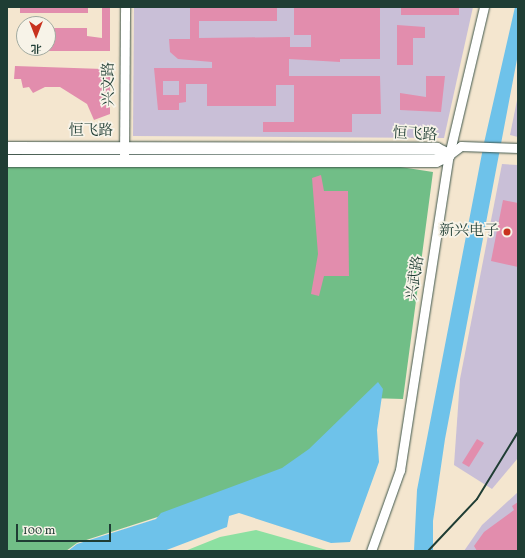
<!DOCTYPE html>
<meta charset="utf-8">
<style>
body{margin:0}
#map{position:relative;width:525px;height:558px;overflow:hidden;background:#f4e6cf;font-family:Vollkorn,"Noto Serif SC",serif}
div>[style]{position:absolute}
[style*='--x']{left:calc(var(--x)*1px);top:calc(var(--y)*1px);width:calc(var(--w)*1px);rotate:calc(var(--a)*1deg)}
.industrial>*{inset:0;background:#c9bfd7}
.green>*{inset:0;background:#8ce0a1}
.forest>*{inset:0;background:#71be87}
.water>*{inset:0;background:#6ec2ea}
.building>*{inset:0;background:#e28dad}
.roads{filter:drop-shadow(0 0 1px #3f564b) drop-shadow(0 0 1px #3f564b)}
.minor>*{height:9px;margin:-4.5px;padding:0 4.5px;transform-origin:4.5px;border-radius:4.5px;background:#fff}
.major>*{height:12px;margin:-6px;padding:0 6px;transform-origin:6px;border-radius:6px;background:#fff}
.rail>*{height:2px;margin:-1px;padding:0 1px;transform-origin:1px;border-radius:1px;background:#1f3d34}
.dots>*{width:11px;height:11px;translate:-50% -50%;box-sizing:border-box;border:2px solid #f7f3e8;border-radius:50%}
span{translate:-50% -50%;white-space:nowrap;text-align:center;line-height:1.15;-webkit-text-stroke:3.5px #f7f3e8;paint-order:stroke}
.street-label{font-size:15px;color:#1f3d34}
.poi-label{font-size:15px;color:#1f3d34}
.right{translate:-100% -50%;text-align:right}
.frame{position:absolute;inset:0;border:8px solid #1f3d34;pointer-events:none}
.north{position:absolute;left:16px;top:16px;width:40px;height:40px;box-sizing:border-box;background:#f7f3e8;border:1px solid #a1aaa0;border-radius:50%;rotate:180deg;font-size:11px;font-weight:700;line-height:16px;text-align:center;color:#1f3d34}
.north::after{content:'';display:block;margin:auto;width:14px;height:18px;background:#c8321e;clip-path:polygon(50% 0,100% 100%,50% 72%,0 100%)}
.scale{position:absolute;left:16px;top:524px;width:95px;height:18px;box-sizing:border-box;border:2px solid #1f3d34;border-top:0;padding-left:5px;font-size:12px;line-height:14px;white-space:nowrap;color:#1f3d34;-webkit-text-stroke:3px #f7f3e8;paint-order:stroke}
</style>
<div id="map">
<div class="industrial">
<div style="clip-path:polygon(134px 7px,473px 7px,444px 138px,133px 136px)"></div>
<div style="clip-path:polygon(518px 95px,518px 137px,510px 135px)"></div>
<div style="clip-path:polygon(502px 164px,518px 165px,518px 458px,492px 489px,454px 465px,460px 379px)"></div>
<div style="clip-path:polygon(518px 492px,518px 551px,464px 551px,482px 525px)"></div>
</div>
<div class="green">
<div style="clip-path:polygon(256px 530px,330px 551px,185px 551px,220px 537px)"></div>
</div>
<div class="forest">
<div style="clip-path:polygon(394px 166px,433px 172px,403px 399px,369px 398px,319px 451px,266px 482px,77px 543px,66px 551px,7px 551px,7px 167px)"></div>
</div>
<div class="water">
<div style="clip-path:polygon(515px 7px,518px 7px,518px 54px,445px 439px,433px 521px,433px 551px,414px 551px,417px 490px,484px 143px)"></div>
<div style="clip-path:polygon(378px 382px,383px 389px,377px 430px,379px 462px,350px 542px,331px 543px,239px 513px,229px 516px,227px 527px,164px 551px,68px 551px,77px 544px,156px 519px,161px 513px,282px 468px,309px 449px)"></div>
</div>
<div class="building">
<div style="clip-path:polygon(20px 7px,88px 7px,88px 13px,20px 13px)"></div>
<div style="clip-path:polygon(102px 7px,110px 7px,110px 51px,48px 51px,48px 28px,87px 28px,87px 36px,102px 38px)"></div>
<div style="clip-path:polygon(evenodd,190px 7px,277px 7px,277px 21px,199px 21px,199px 38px,290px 37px,290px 47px,311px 47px,311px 35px,294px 35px,294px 7px,380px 7px,380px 59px,340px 59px,340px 62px,289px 59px,289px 76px,380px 76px,381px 114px,352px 114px,352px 132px,263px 132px,263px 122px,294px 122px,294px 85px,276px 85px,276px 106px,207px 106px,207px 84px,186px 84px,186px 102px,179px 103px,179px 110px,158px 110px,154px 68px,212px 68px,212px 62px,178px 59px,170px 52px,169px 39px,190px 39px,190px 7px,163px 81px,179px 81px,179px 95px,163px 95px,163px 81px)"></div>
<div style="clip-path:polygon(401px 7px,459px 7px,459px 15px,401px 15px)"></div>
<div style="clip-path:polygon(397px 25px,425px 27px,425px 38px,413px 38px,413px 65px,397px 65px)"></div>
<div style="clip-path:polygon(15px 66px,103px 69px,110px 76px,110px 114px,94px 120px,87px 104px,60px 87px,45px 87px,33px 93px,29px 87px,23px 88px,21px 79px,14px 79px)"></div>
<div style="clip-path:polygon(426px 76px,445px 76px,441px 112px,400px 110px,400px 93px,426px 97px)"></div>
<div style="clip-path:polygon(321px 175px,324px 191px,348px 191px,349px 276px,324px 276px,319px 296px,311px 294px,318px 254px,312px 178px)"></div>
<div style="clip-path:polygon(503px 200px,518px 203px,518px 267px,491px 261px)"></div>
<div style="clip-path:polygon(477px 439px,484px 443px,469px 467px,462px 463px)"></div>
<div style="clip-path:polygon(518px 502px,518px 551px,477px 551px,474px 546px,484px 532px,514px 510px,512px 506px)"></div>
</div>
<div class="roads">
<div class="minor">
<div style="--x:449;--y:155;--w:15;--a:-37"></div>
<div style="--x:461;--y:146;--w:57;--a:2"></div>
<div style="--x:124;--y:160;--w:153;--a:-89.6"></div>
<div style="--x:371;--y:551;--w:86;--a:-70.3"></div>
<div style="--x:400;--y:470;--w:319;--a:-81.2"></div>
<div style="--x:449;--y:155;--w:152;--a:-76.7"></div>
</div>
<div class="major">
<div style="--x:7;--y:148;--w:430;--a:0.1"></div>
<div style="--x:437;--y:149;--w:13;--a:27"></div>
<div style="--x:7;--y:161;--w:429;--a:0"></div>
<div style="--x:436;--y:161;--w:14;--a:-25"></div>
</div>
</div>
<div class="rail">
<div style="--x:428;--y:551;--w:71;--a:-46.7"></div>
<div style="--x:477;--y:499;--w:79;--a:-58.5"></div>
</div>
<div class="dots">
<div style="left:507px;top:232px;background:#c8321e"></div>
</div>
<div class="street-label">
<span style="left:110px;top:84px;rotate:-90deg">兴文路</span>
<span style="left:91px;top:132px">恒飞路</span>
<span style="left:415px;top:135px;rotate:3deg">恒飞路</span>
<span style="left:416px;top:278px;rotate:-81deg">兴武路</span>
</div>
<div class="poi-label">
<span class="right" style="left:499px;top:232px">新兴电子</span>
</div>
<div class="frame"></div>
<div class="north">北</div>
<div class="scale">100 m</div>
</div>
